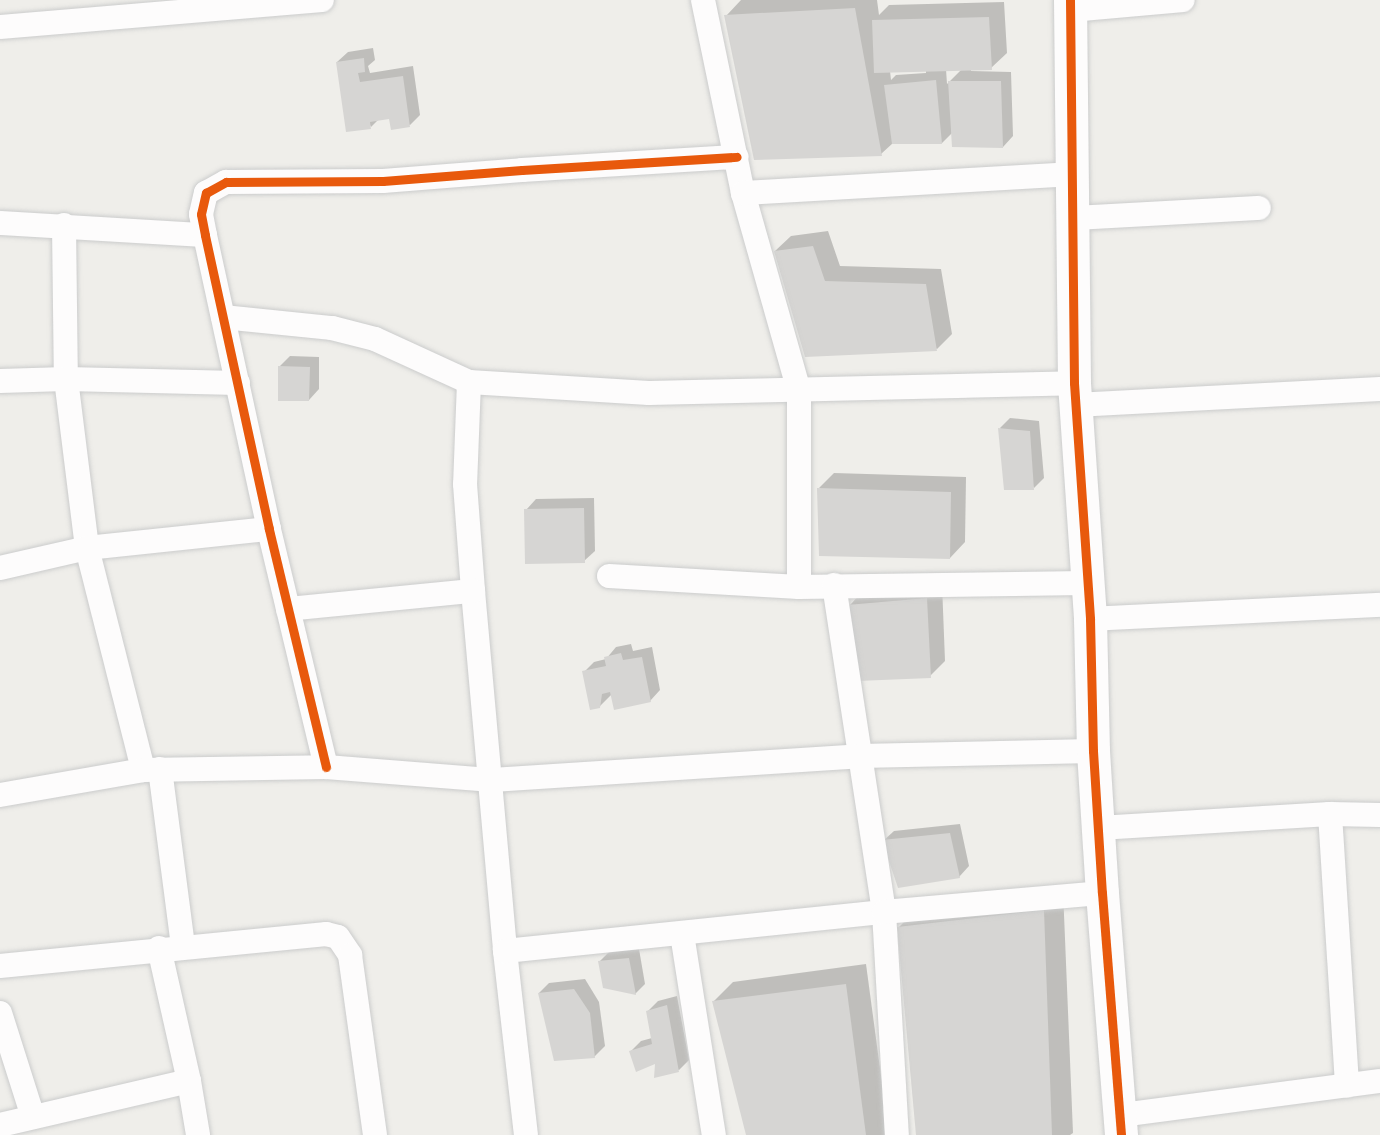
<!DOCTYPE html>
<style>
body{margin:0}
#map{position:relative;width:1380px;height:1135px;overflow:hidden;background:#efeeea;font-family:Raleway,sans-serif}
div>[style]{position:absolute}
[style*='--x']{left:calc(var(--x)*1px);top:calc(var(--y)*1px);width:calc(var(--w)*1px);rotate:calc(var(--a)*1deg)}
.shadow>*{inset:0;background:#0003}
.building>*{inset:0;background:#d6d5d3}
.roads{filter:drop-shadow(0 0 2px #cbcccc) drop-shadow(0 0 2px #cbcccc)}
.street>*{height:24px;margin:-12px;padding:0 12px;transform-origin:12px;border-radius:12px;background:#fdfcfc}
.secondary>*{height:33px;margin:-16.5px;padding:0 16.5px;transform-origin:16.5px;border-radius:16.5px;background:#fdfcfc}
.cycleway>*{height:9px;margin:-4.5px;padding:0 4.5px;transform-origin:4.5px;border-radius:4.5px;background:#e8590c}
span{translate:-50% -50%;white-space:nowrap;text-align:center;line-height:1.15;-webkit-text-stroke:4.5px #fff;paint-order:stroke}
</style>
<div id="map">
<div class="shadow">
<div style="clip-path:polygon(evenodd,741px 0,877px 0,879px 15px,889px 5px,1004px 2px,1007px 53px,991px 68px,971px 69px,971px 71px,1011px 72px,1013px 136px,1003px 147px,953px 132px,942px 143px,893px 143px,881px 154px,726px 16px,741px 0,946px 69px,962px 69px,947px 84px,946px 69px,741px 0,926px 70px,926px 73px,896px 75px,891px 80px,890px 71px,926px 70px)"></div>
<div style="clip-path:polygon(373px 48px,375px 60px,368px 66px,370px 73px,413px 66px,420px 115px,410px 125px,390px 117px,379px 119px,371px 127px,337px 62px,348px 52px)"></div>
<div style="clip-path:polygon(828px 231px,840px 266px,941px 269px,952px 334px,937px 349px,775px 251px,791px 236px)"></div>
<div style="clip-path:polygon(290px 356px,319px 357px,319px 389px,309px 400px,279px 367px)"></div>
<div style="clip-path:polygon(1010px 418px,1039px 421px,1044px 478px,1034px 488px,1000px 428px)"></div>
<div style="clip-path:polygon(834px 473px,966px 477px,965px 542px,950px 558px,819px 488px)"></div>
<div style="clip-path:polygon(594px 498px,595px 551px,584px 561px,526px 510px,536px 499px)"></div>
<div style="clip-path:polygon(942px 584px,945px 661px,930px 676px,849px 606px,864px 590px)"></div>
<div style="clip-path:polygon(631px 644px,633px 651px,652px 647px,660px 690px,650px 701px,612px 694px,599px 707px,584px 672px,594px 662px,606px 659px,616px 647px)"></div>
<div style="clip-path:polygon(960px 824px,969px 866px,959px 877px,883px 841px,894px 831px)"></div>
<div style="clip-path:polygon(1063px 890px,1073px 1133px,1070px 1135px,918px 1135px,899px 927px,919px 907px)"></div>
<div style="clip-path:polygon(639px 949px,645px 984px,635px 994px,599px 962px,610px 951px)"></div>
<div style="clip-path:polygon(866px 964px,889px 1135px,748px 1135px,713px 1002px,733px 982px)"></div>
<div style="clip-path:polygon(585px 979px,599px 1002px,605px 1046px,594px 1057px,539px 993px,549px 983px)"></div>
<div style="clip-path:polygon(677px 996px,689px 1060px,679px 1070px,630px 1052px,641px 1041px,652px 1038px,647px 1012px,658px 1001px)"></div>
</div>
<div class="building">
<div style="clip-path:polygon(855px 8px,882px 156px,754px 160px,724px 15px)"></div>
<div style="clip-path:polygon(989px 17px,992px 70px,874px 73px,872px 20px)"></div>
<div style="clip-path:polygon(364px 58px,365px 72px,358px 73px,360px 82px,403px 76px,410px 127px,391px 130px,389px 119px,370px 122px,371px 129px,346px 132px,336px 62px)"></div>
<div style="clip-path:polygon(936px 80px,942px 144px,892px 144px,884px 85px)"></div>
<div style="clip-path:polygon(948px 81px,1001px 81px,1003px 148px,952px 147px)"></div>
<div style="clip-path:polygon(813px 246px,825px 281px,926px 284px,937px 351px,805px 357px,774px 251px)"></div>
<div style="clip-path:polygon(278px 366px,310px 367px,309px 401px,278px 401px)"></div>
<div style="clip-path:polygon(998px 428px,1030px 431px,1034px 490px,1004px 490px)"></div>
<div style="clip-path:polygon(817px 488px,951px 492px,950px 559px,819px 556px)"></div>
<div style="clip-path:polygon(584px 508px,585px 563px,525px 564px,524px 509px)"></div>
<div style="clip-path:polygon(927px 598px,931px 678px,857px 681px,847px 605px)"></div>
<div style="clip-path:polygon(621px 653px,623px 660px,642px 657px,651px 702px,614px 710px,610px 692px,602px 694px,600px 708px,590px 710px,582px 671px,606px 666px,604px 657px)"></div>
<div style="clip-path:polygon(950px 833px,960px 878px,898px 888px,882px 840px)"></div>
<div style="clip-path:polygon(1044px 910px,1052px 1135px,916px 1135px,897px 927px)"></div>
<div style="clip-path:polygon(629px 958px,636px 995px,603px 988px,598px 961px)"></div>
<div style="clip-path:polygon(846px 984px,866px 1135px,746px 1135px,712px 1001px)"></div>
<div style="clip-path:polygon(574px 989px,590px 1013px,595px 1058px,554px 1061px,538px 993px)"></div>
<div style="clip-path:polygon(667px 1005px,679px 1072px,654px 1078px,655px 1064px,636px 1072px,629px 1051px,652px 1044px,646px 1011px)"></div>
</div>
<div class="roads">
<div class="street">
<div style="--x:703;--y:0;--w:197;--a:78.3"></div>
<div style="--x:743;--y:193;--w:206;--a:74.2"></div>
<div style="--x:799;--y:391;--w:196;--a:90"></div>
<div style="--x:1071;--y:10;--w:112;--a:-5.1"></div>
<div style="--x:0;--y:27;--w:323;--a:-4.8"></div>
<div style="--x:743;--y:193;--w:328;--a:-3.3"></div>
<div style="--x:1073;--y:218;--w:186;--a:-3.1"></div>
<div style="--x:0;--y:223;--w:205;--a:3.4"></div>
<div style="--x:64;--y:225;--w:154;--a:89.3"></div>
<div style="--x:66;--y:379;--w:170;--a:82.9"></div>
<div style="--x:87;--y:548;--w:229;--a:75.8"></div>
<div style="--x:223;--y:317;--w:110;--a:5.8"></div>
<div style="--x:332;--y:328;--w:44;--a:14.3"></div>
<div style="--x:375;--y:339;--w:103;--a:24.6"></div>
<div style="--x:469;--y:382;--w:180;--a:3.5"></div>
<div style="--x:649;--y:393;--w:425;--a:-1.3"></div>
<div style="--x:0;--y:381;--w:66;--a:-1.7"></div>
<div style="--x:66;--y:379;--w:172;--a:1.3"></div>
<div style="--x:469;--y:382;--w:102;--a:92.2"></div>
<div style="--x:465;--y:484;--w:107;--a:85.7"></div>
<div style="--x:473;--y:591;--w:361;--a:84.9"></div>
<div style="--x:505;--y:951;--w:185;--a:83.5"></div>
<div style="--x:1075;--y:405;--w:305;--a:-3"></div>
<div style="--x:0;--y:568;--w:89;--a:-12.9"></div>
<div style="--x:87;--y:548;--w:183;--a:-6"></div>
<div style="--x:609;--y:576;--w:190;--a:3.3"></div>
<div style="--x:799;--y:587;--w:287;--a:-0.8"></div>
<div style="--x:834;--y:585;--w:331;--a:81.3"></div>
<div style="--x:884;--y:912;--w:223;--a:86.7"></div>
<div style="--x:288;--y:609;--w:186;--a:-5.6"></div>
<div style="--x:1090;--y:619;--w:290;--a:-2.8"></div>
<div style="--x:326;--y:767;--w:245;--a:-103.5"></div>
<div style="--x:269;--y:529;--w:301;--a:-102.3"></div>
<div style="--x:205;--y:235;--w:21;--a:-101"></div>
<div style="--x:201;--y:214;--w:22;--a:-77"></div>
<div style="--x:206;--y:193;--w:23;--a:-29"></div>
<div style="--x:226;--y:182;--w:157;--a:-0.4"></div>
<div style="--x:383;--y:181;--w:139;--a:-4.5"></div>
<div style="--x:522;--y:170;--w:215;--a:-3.5"></div>
<div style="--x:160;--y:769;--w:178;--a:82.6"></div>
<div style="--x:0;--y:795;--w:145;--a:-9.9"></div>
<div style="--x:143;--y:770;--w:183;--a:-0.9"></div>
<div style="--x:326;--y:767;--w:167;--a:4.5"></div>
<div style="--x:492;--y:780;--w:368;--a:-3.7"></div>
<div style="--x:859;--y:756;--w:234;--a:-1.2"></div>
<div style="--x:1330;--y:814;--w:272;--a:86.4"></div>
<div style="--x:1099;--y:828;--w:231;--a:-3.5"></div>
<div style="--x:1330;--y:814;--w:50;--a:1.1"></div>
<div style="--x:682;--y:934;--w:204;--a:81"></div>
<div style="--x:159;--y:948;--w:136;--a:77.3"></div>
<div style="--x:189;--y:1081;--w:55;--a:80.5"></div>
<div style="--x:505;--y:951;--w:381;--a:-5.9"></div>
<div style="--x:884;--y:912;--w:219;--a:-5"></div>
<div style="--x:0;--y:966;--w:328;--a:-5.6"></div>
<div style="--x:326;--y:934;--w:12;--a:14"></div>
<div style="--x:338;--y:937;--w:22;--a:56"></div>
<div style="--x:350;--y:955;--w:182;--a:82.1"></div>
<div style="--x:0;--y:1013;--w:109;--a:72.4"></div>
<div style="--x:1121;--y:1115;--w:261;--a:-7.5"></div>
<div style="--x:0;--y:1125;--w:194;--a:-13.1"></div>
</div>
<div class="secondary">
<div style="--x:1070;--y:0;--w:383;--a:89.4"></div>
<div style="--x:1074;--y:383;--w:237;--a:86.1"></div>
<div style="--x:1090;--y:619;--w:132;--a:88.7"></div>
<div style="--x:1093;--y:751;--w:142;--a:86.4"></div>
<div style="--x:1102;--y:893;--w:243;--a:85.5"></div>
</div>
</div>
<div class="cycleway">
<div style="--x:1070;--y:0;--w:383;--a:89.4"></div>
<div style="--x:1074;--y:383;--w:237;--a:86.1"></div>
<div style="--x:1090;--y:619;--w:132;--a:88.7"></div>
<div style="--x:1093;--y:751;--w:142;--a:86.4"></div>
<div style="--x:1102;--y:893;--w:243;--a:85.5"></div>
<div style="--x:326;--y:767;--w:245;--a:-103.5"></div>
<div style="--x:269;--y:529;--w:301;--a:-102.3"></div>
<div style="--x:205;--y:235;--w:21;--a:-101"></div>
<div style="--x:201;--y:214;--w:22;--a:-77"></div>
<div style="--x:206;--y:193;--w:23;--a:-29"></div>
<div style="--x:226;--y:182;--w:157;--a:-0.4"></div>
<div style="--x:383;--y:181;--w:139;--a:-4.5"></div>
<div style="--x:522;--y:170;--w:215;--a:-3.5"></div>
</div>
</div>
